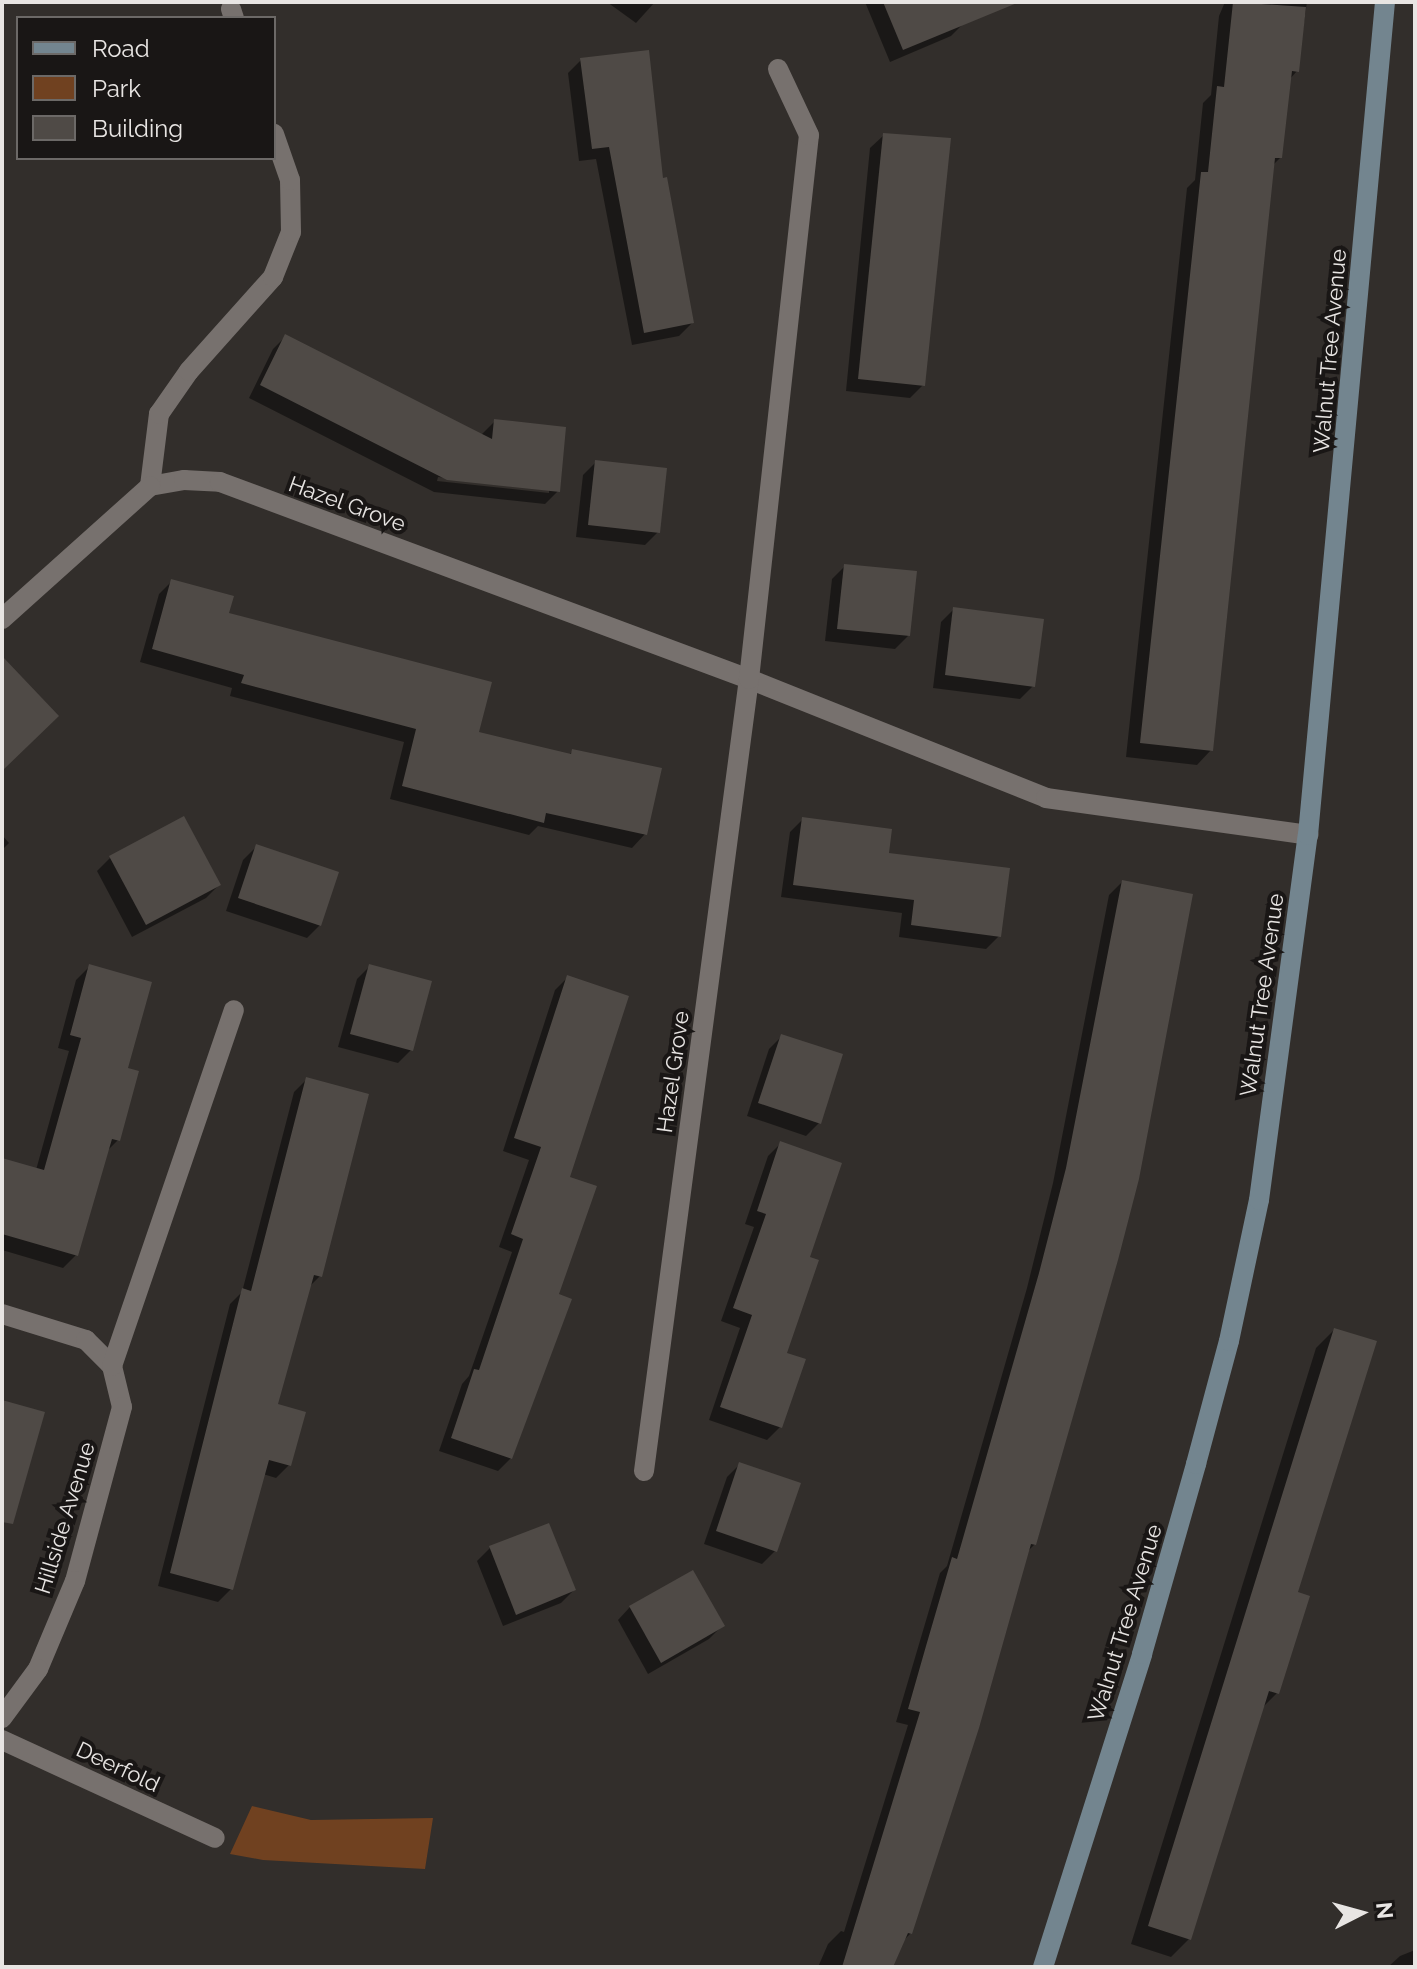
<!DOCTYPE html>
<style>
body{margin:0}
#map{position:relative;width:1417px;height:1969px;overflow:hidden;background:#322e2b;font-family:Raleway,sans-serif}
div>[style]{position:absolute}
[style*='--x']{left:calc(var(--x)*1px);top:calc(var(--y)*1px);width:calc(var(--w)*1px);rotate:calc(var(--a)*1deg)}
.green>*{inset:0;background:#704120}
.shadow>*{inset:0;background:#0007}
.building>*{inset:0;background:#4f4a46}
.street>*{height:20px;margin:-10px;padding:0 10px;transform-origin:10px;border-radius:10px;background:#77716e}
.secondary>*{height:20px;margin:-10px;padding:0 10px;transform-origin:10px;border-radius:10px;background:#73858f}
span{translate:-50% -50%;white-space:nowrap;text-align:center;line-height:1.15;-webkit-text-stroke:8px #191615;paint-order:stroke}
.street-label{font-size:22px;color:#e8e5e3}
.frame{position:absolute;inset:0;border:4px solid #e8e5e3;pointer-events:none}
.legend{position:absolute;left:16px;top:16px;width:260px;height:144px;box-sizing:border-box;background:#191615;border:2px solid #6c6967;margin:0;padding:10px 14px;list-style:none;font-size:24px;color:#e8e5e3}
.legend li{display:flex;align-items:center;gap:16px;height:40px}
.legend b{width:40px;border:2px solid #6c6967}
.north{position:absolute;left:1321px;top:1873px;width:80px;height:80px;-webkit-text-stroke:6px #191615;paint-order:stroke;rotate:84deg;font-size:22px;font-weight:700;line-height:32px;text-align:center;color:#e8e5e3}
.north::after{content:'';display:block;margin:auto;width:28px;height:36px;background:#e8e5e3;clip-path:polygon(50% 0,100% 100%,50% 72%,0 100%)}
</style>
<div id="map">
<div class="green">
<div style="clip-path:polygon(252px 1806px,311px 1820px,433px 1818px,425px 1869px,263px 1860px,230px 1854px)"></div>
</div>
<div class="shadow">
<div style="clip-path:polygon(607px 2px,655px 2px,636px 23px)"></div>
<div style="clip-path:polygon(865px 2px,956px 2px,964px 23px,951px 36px,890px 62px)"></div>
<div style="clip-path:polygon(1225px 2px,1307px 2px,1297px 71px,1289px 80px,1280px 158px,1273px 165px,1211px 750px,1197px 765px,1126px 757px,1187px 188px,1195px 180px,1203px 103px,1211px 95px,1219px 16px)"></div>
<div style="clip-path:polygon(581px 60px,661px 180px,692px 323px,679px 336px,632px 345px,596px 159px,579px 161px,568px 73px)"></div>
<div style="clip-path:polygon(884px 135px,923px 385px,910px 398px,846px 391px,870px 148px)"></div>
<div style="clip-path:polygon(evenodd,286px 336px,480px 436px,495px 421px,558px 491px,545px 504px,434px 492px,249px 398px,273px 349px,286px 336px,438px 477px,549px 489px,549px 493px,437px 481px,438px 477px)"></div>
<div style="clip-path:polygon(596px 462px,658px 532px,645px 545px,576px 537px,583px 475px)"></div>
<div style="clip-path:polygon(845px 566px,908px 636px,895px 649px,825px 641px,832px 579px)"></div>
<div style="clip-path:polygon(172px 581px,227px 614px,477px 733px,568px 756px,573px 751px,645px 834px,632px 848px,538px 826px,529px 835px,390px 799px,404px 742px,230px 696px,232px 688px,140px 662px,159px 594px)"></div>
<div style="clip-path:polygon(954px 609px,1033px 686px,1020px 699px,933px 688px,941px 622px)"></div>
<div style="clip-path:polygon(803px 819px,887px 854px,999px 936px,986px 949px,899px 937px,902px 913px,781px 897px,790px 832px)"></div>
<div style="clip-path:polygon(2px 835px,9px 843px,2px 850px)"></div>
<div style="clip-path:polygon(256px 847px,320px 925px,307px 938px,226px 911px,243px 860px)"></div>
<div style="clip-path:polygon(110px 858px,219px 885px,206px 898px,132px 937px,97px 871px)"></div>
<div style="clip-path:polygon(1122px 882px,1035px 1544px,1027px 1552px,911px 1933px,901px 1943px,891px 1967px,818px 1967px,828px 1944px,841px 1931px,844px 1932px,908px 1725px,896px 1722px,940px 1573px,947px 1566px,1027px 1288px,1053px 1183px,1109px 895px)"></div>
<div style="clip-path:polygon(90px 966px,126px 1069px,118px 1140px,106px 1152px,76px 1255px,63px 1268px,2px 1250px,2px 1160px,36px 1170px,69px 1051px,58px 1048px,76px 980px)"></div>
<div style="clip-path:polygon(370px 966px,430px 983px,411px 1050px,398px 1063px,338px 1047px,357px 979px)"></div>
<div style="clip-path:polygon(568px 977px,567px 1178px,556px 1295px,511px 1458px,498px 1471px,439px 1451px,462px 1384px,469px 1376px,512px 1252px,499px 1247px,529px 1160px,503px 1151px,555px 990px)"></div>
<div style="clip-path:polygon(782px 1036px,819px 1123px,806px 1136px,747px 1116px,769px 1049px)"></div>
<div style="clip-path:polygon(307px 1079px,320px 1276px,308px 1288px,276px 1406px,289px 1465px,276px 1478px,263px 1474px,231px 1589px,218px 1602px,158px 1586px,230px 1304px,242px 1292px,294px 1092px)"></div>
<div style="clip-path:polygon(781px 1143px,807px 1258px,785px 1354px,780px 1427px,767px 1440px,709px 1420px,740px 1328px,721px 1321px,754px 1227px,745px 1224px,768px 1156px)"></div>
<div style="clip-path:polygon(1334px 1330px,1277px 1693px,1261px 1709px,1189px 1939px,1171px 1957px,1131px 1944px,1316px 1348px)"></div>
<div style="clip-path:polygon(740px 1464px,775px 1551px,762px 1564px,704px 1544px,727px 1477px)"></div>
<div style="clip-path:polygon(490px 1548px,574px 1590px,561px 1603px,503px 1626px,477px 1561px)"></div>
<div style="clip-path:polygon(630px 1607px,722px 1626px,709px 1639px,648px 1674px,618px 1620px)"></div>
<div style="clip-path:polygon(1415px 1950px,1415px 1967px,1388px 1967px,1400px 1956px)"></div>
</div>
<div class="building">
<div style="clip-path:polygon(883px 2px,1017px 2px,1017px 3px,903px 50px)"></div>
<div style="clip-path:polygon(1233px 2px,1306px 7px,1299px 72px,1292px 71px,1282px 158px,1275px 158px,1213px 751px,1140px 743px,1201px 172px,1208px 172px,1217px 86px,1224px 87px)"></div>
<div style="clip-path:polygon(649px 50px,663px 178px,667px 177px,694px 323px,644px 333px,609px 147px,592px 149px,580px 58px)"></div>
<div style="clip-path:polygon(883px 133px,951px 138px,925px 386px,858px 379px)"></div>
<div style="clip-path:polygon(285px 334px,492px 439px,494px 419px,566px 427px,560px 492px,447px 480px,260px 385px)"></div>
<div style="clip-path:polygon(595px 460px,667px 468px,660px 533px,588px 525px)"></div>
<div style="clip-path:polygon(844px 564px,917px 571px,910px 636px,837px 629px)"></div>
<div style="clip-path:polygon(171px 579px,234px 596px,229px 613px,492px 682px,479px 732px,571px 754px,572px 749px,662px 768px,647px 835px,546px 813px,544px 823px,402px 786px,416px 729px,241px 683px,244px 675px,152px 649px)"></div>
<div style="clip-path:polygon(953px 607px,1044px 619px,1035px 687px,945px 675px)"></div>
<div style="clip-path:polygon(2px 656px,59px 716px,2px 771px)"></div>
<div style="clip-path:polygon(184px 816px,221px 885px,146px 925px,109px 856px)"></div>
<div style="clip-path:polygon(802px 817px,892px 829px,889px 853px,1010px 868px,1001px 937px,911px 925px,914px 900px,793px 885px)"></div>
<div style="clip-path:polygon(256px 844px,339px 872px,321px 926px,238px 898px)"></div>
<div style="clip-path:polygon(1122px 880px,1193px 894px,1139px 1179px,1118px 1260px,1036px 1545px,1031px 1544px,979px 1728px,912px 1934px,908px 1933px,893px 1967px,842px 1967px,920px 1712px,908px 1709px,926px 1646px,952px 1557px,957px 1559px,1039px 1273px,1066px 1168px)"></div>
<div style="clip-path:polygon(89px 964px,152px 982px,128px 1068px,139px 1071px,120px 1141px,112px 1139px,78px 1256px,2px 1234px,2px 1158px,44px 1170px,81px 1038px,70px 1035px)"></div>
<div style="clip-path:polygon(369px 964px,432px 981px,413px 1051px,350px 1034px)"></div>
<div style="clip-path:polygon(567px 975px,629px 996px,570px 1177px,597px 1186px,559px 1294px,572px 1299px,512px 1459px,451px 1438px,474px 1369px,479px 1370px,523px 1239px,511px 1234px,541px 1147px,514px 1138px)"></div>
<div style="clip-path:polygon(781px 1034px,843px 1054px,821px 1124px,758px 1103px)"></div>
<div style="clip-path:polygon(306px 1077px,369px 1094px,322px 1277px,314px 1275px,278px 1404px,306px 1412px,291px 1466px,269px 1460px,233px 1590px,170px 1573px,242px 1288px,251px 1291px)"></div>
<div style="clip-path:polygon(780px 1141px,842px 1163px,810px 1257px,819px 1260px,787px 1353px,806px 1359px,782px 1428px,720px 1407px,752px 1315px,733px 1308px,766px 1214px,757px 1211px)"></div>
<div style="clip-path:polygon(1334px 1328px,1377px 1341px,1298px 1592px,1310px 1596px,1279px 1694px,1269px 1691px,1191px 1940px,1148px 1926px)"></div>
<div style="clip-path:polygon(2px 1400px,45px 1412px,13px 1524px,2px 1522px)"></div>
<div style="clip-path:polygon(739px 1462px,801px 1483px,777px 1552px,716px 1531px)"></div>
<div style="clip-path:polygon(549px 1523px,576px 1590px,516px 1615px,489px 1546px)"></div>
<div style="clip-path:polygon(693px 1570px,725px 1626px,661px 1663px,629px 1606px)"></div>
</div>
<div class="street">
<div style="--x:231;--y:9;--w:9;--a:72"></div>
<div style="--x:150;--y:486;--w:35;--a:-10"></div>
<div style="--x:184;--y:480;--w:36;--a:3"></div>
<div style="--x:220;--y:482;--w:564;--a:20.43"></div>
<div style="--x:749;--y:679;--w:320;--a:21.8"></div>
<div style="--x:1046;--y:798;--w:265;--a:8"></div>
<div style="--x:150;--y:486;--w:73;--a:-82.9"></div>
<div style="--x:159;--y:414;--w:52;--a:-55.1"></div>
<div style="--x:189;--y:371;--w:126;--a:-48.2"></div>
<div style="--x:273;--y:277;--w:48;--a:-68.2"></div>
<div style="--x:291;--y:232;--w:52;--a:-91.1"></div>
<div style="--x:290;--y:180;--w:49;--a:-109.2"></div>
<div style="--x:2;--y:619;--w:199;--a:-41.9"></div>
<div style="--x:2;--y:1314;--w:88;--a:17.2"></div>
<div style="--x:86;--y:1340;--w:37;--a:45"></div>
<div style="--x:112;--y:1366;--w:42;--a:76.3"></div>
<div style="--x:122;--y:1407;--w:180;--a:105.1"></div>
<div style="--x:75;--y:1581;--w:95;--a:112.8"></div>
<div style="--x:38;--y:1669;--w:61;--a:126.3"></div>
<div style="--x:112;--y:1366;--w:376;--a:-71.1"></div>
<div style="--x:644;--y:1471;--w:799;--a:-82.45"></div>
<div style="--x:749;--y:679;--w:547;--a:-83.71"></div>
<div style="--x:809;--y:135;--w:73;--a:-115.2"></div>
<div style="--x:2;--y:1740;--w:234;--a:24.7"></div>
</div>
<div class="secondary">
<div style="--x:1043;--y:1967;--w:328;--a:-72.4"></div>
<div style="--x:1142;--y:1654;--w:198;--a:-74.1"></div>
<div style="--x:1196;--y:1464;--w:127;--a:-75"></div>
<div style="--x:1229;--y:1341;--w:144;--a:-78"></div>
<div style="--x:1259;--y:1200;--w:368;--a:-82.4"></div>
<div style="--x:1308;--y:835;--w:837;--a:-84.72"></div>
</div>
<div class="street-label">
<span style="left:1330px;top:351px;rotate:-85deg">Walnut Tree Avenue</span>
<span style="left:347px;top:504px;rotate:20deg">Hazel Grove</span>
<span style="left:1262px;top:995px;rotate:-82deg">Walnut Tree Avenue</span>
<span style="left:673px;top:1072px;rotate:-82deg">Hazel Grove</span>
<span style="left:65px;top:1518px;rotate:-73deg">Hillside Avenue</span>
<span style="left:1125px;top:1623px;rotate:-73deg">Walnut Tree Avenue</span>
<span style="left:118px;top:1767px;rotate:25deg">Deerfold</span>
</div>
<div class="frame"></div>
<ul class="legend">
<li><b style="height:10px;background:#73858f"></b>Road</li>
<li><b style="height:22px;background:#704120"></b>Park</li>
<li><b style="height:22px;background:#4f4a46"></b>Building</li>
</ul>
<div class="north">N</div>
</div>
